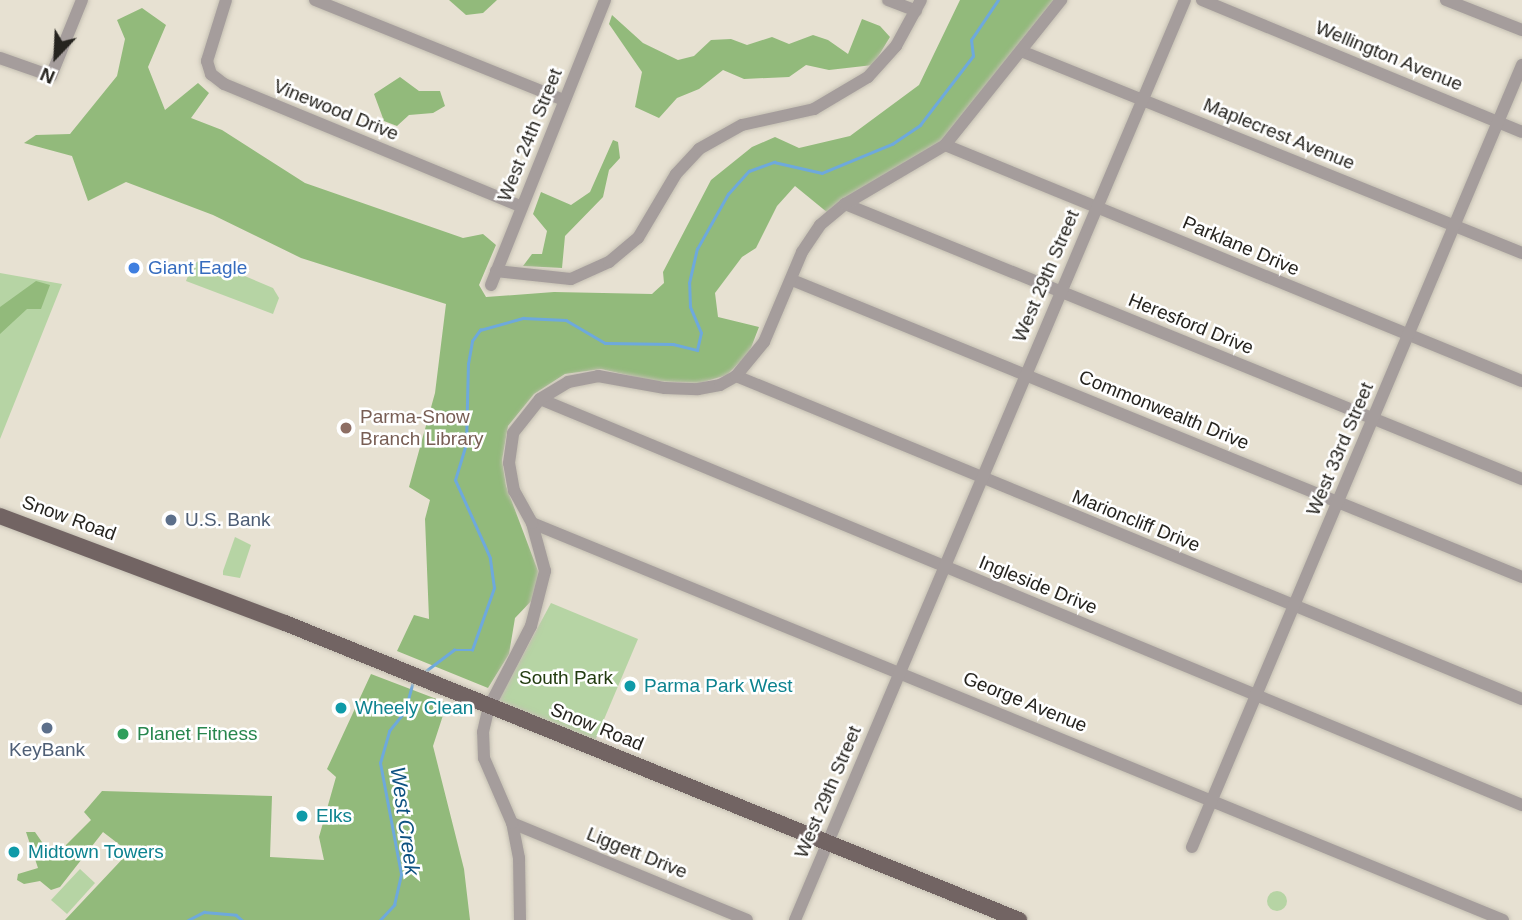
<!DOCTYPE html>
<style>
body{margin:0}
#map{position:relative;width:1522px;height:920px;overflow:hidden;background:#e7e1d2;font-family:Arial,sans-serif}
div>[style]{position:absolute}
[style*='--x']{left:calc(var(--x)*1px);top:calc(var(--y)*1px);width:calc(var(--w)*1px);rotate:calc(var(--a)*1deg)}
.green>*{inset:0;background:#b6d4a4}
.round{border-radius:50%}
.forest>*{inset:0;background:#92ba7b}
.stream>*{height:2.5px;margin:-1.25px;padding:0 1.25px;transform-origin:1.25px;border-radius:1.25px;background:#6ea9dc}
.roads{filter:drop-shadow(0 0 2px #c4bfb2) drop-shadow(0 0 2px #c4bfb2)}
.minor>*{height:12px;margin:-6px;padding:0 6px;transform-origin:6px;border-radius:6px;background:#a59d9c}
.major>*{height:16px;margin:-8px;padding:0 8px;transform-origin:8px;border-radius:8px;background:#726463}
.dots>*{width:19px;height:19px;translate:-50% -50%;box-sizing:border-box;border:4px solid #fff;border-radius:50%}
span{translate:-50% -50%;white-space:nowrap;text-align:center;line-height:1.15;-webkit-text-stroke:5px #fff;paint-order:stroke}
.street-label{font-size:19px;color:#26241f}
.shop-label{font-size:19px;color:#366cbe}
.left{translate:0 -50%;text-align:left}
.education-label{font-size:19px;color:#785e54}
.service-label{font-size:19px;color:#4e5e75}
.park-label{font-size:19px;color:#223b0f}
.culture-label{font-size:19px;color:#0d838f}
.leisure-label{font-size:19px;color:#27864d}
.water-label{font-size:21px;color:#0d5281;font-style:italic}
.north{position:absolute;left:21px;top:21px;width:70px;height:70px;-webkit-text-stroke:5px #fff;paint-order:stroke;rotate:203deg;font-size:19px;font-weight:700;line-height:28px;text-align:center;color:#26241f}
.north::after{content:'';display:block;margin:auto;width:24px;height:32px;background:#26241f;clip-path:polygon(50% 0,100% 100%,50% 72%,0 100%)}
</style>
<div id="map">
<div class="green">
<div style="clip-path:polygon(202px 258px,273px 288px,279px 298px,273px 314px,186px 281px,192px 266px)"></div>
<div style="clip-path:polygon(0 273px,62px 284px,0 439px)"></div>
<div style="clip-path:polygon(235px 537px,251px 545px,240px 578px,223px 575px,223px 571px)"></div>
<div style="clip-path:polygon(551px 603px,638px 639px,594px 743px,497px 703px)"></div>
<div style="clip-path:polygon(80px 869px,95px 883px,67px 914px,51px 900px)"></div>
<div class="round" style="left:1267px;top:891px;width:20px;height:20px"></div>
</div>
<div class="forest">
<div style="clip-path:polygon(449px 0,497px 0,483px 13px,466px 15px)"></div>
<div style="clip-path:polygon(960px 0,1055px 0,943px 142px,828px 213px,795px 186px,777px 206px,756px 248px,742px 257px,715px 293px,718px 317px,759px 327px,749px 353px,727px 375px,700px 383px,653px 381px,601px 369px,565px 374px,534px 394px,508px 426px,502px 460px,506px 486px,538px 571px,536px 596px,515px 618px,509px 654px,488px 688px,397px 651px,414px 615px,429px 619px,425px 519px,430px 500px,409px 487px,435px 393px,446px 304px,301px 258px,213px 215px,126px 182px,88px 201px,72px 156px,24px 143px,36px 135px,70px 134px,117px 76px,125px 39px,117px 20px,142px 8px,166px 25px,148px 67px,165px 110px,198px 83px,209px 93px,191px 118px,222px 130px,305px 183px,463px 238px,483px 234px,496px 245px,479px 285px,486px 297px,554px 292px,652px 294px,664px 283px,663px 272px,711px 180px,752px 147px,775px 137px,799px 148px,850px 136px,919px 85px)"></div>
<div style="clip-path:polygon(612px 15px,643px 43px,678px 60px,694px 56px,711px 40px,731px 39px,747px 45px,772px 37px,789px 44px,813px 35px,828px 40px,848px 54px,862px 19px,880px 26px,890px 37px,873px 65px,829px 70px,806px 65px,789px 77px,744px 79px,723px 70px,699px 89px,677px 98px,659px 118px,635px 107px,642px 72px,609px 24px)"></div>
<div style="clip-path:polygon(400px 77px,419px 91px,440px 91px,445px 106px,433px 113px,409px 115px,397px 126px,384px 121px,374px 94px)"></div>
<div style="clip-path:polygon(613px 140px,618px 142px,620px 158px,609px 170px,603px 197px,565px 236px,562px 268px,523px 266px,532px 254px,542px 254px,547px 231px,533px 214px,541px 192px,571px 205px,590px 192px)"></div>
<div style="clip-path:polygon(36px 281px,50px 285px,41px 309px,27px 309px,0 334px,0 307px)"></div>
<div style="clip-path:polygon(371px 674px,447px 703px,433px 746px,464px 869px,470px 920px,65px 920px,129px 852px,103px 832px,60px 887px,51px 890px,40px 881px,24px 884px,17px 880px,18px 874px,38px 868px,26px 832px,35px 832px,53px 858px,91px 820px,84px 812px,102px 791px,272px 796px,270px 857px,324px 860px,319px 837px,336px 777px,327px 769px)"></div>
</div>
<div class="stream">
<div style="--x:423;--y:673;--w:39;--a:-37"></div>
<div style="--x:454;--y:650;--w:18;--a:0"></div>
<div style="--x:472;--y:650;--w:66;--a:-70.5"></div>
<div style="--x:494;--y:588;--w:30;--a:-98"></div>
<div style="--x:490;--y:558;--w:85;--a:-114.2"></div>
<div style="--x:455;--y:480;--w:38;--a:-73"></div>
<div style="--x:466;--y:444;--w:80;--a:-88.6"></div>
<div style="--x:468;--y:364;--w:23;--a:-80"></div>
<div style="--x:472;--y:341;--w:14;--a:-54"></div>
<div style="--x:480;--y:330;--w:45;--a:-15.6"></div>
<div style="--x:523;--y:318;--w:43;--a:2.7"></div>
<div style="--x:566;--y:320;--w:45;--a:30.5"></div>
<div style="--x:605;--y:343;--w:68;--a:0.8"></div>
<div style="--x:673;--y:344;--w:25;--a:14"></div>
<div style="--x:697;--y:350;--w:17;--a:-77"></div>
<div style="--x:701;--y:333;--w:28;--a:-113"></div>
<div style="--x:690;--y:307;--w:24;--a:-92"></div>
<div style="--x:689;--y:283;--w:35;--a:-77"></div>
<div style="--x:697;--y:249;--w:63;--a:-60.6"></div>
<div style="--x:728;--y:194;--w:31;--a:-48"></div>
<div style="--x:749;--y:171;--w:27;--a:-20"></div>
<div style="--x:774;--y:162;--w:49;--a:12.9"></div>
<div style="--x:822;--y:173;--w:76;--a:-22.5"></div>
<div style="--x:892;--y:144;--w:34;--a:-34"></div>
<div style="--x:920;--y:125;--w:87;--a:-52.5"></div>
<div style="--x:973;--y:56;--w:16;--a:-97"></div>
<div style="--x:971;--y:40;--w:48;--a:-56"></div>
<div style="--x:188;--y:920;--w:18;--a:-27"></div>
<div style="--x:204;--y:912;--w:32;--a:5"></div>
<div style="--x:236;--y:915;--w:8;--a:40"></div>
<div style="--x:380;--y:920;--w:21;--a:-47"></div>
<div style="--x:394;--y:905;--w:32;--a:-77"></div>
<div style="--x:401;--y:874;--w:113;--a:-100.7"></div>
<div style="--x:380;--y:763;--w:33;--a:-74"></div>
<div style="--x:389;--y:731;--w:26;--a:-51"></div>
<div style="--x:405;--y:711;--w:30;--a:-75"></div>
</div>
<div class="roads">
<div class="minor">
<div style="--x:226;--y:0;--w:64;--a:107.3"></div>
<div style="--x:207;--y:61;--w:14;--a:73"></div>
<div style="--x:211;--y:74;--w:16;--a:38"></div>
<div style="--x:224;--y:84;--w:322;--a:22.4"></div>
<div style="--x:315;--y:0;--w:268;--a:21.9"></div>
<div style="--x:888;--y:0;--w:30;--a:21"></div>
<div style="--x:1202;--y:0;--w:346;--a:22.4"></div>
<div style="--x:1446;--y:0;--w:82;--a:21.5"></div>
<div style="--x:1021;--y:51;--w:540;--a:21.96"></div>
<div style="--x:0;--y:58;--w:54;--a:19.4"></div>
<div style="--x:51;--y:76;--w:82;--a:-67.8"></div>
<div style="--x:945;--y:145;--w:623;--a:22.25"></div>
<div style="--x:845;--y:204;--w:731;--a:22.11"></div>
<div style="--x:496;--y:271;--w:75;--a:6.1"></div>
<div style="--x:571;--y:279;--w:42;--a:-24.1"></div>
<div style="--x:609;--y:262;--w:38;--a:-40"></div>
<div style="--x:638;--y:238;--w:74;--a:-59.3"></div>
<div style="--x:676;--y:174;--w:34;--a:-47"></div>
<div style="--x:699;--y:149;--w:49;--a:-29.2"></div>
<div style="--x:742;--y:125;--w:74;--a:-12.5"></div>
<div style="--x:814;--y:109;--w:63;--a:-30.7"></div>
<div style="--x:868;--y:77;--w:42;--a:-47.9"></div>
<div style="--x:896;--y:46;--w:52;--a:-61.5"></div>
<div style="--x:792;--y:280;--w:788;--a:22.14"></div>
<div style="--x:491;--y:285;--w:307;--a:-68.2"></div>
<div style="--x:736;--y:376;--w:850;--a:22.34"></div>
<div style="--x:540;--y:399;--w:1063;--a:22.46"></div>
<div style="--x:532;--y:523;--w:1049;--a:22.24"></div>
<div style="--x:512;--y:823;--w:254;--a:22.4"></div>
<div style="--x:1192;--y:847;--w:849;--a:-67.12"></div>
<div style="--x:520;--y:920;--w:62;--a:-90.9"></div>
<div style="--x:519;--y:858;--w:36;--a:-101"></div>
<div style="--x:512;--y:823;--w:71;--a:-113.3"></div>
<div style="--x:484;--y:758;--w:26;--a:-92"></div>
<div style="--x:483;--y:732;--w:26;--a:-77"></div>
<div style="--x:489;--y:707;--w:91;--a:-62.6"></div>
<div style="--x:531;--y:626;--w:57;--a:-75.7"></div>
<div style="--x:545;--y:571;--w:50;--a:-105.2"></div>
<div style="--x:532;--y:523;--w:37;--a:-119"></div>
<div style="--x:514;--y:491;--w:28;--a:-100"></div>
<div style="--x:509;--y:463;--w:30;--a:-82"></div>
<div style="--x:513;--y:433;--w:43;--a:-51.5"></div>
<div style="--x:540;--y:399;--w:33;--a:-31"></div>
<div style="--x:568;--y:382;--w:31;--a:-11"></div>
<div style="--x:598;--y:376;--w:68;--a:10.2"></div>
<div style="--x:665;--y:388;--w:33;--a:2"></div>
<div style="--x:698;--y:389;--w:22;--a:-10"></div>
<div style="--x:720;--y:385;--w:18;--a:-29"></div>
<div style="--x:736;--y:376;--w:44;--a:-50.5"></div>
<div style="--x:764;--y:342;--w:98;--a:-67.1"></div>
<div style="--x:802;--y:252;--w:32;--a:-56"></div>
<div style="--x:820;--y:225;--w:33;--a:-40"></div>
<div style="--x:845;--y:204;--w:116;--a:-30.5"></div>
<div style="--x:945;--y:145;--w:186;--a:-51.3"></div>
<div style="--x:795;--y:920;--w:999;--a:-67.03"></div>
</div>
<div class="major">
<div style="--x:0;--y:516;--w:304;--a:20.6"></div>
<div style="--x:285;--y:623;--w:792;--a:22.03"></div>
</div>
</div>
<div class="dots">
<div style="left:134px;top:268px;background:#3f7fe0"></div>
<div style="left:346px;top:428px;background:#8d6e63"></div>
<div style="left:171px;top:520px;background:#5c6f8a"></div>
<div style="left:630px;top:686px;background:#0f9aa8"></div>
<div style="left:341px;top:708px;background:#0f9aa8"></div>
<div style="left:47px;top:728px;background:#5c6f8a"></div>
<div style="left:123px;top:734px;background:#2e9e5b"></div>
<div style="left:302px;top:816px;background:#0f9aa8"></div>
<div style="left:14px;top:852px;background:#0f9aa8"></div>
</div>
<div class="street-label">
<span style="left:1389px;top:56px;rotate:22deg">Wellington Avenue</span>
<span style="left:336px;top:110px;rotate:22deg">Vinewood Drive</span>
<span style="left:1279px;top:134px;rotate:22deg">Maplecrest Avenue</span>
<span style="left:530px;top:135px;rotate:-68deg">West 24th Street</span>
<span style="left:1241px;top:246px;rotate:23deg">Parklane Drive</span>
<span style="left:1046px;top:276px;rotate:-67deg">West 29th Street</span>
<span style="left:1191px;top:324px;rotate:22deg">Heresford Drive</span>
<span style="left:1164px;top:410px;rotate:22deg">Commonwealth Drive</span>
<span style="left:1340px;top:449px;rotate:-67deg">West 33rd Street</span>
<span style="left:69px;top:518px;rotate:20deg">Snow Road</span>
<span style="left:1136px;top:521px;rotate:22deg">Marioncliff Drive</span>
<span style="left:1038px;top:585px;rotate:22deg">Ingleside Drive</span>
<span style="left:1025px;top:702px;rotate:22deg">George Avenue</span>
<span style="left:597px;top:727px;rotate:22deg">Snow Road</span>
<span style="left:828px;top:792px;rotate:-67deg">West 29th Street</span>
<span style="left:637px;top:853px;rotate:22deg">Liggett Drive</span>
</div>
<div class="shop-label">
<span class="left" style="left:148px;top:268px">Giant Eagle</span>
</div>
<div class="education-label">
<span class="left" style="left:360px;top:428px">Parma-Snow<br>Branch Library</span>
</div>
<div class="service-label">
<span class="left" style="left:185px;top:520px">U.S. Bank</span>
<span style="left:47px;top:750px">KeyBank</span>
</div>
<div class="park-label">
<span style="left:566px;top:678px">South Park</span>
</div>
<div class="culture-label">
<span class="left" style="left:644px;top:686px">Parma Park West</span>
<span class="left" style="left:355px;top:708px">Wheely Clean</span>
<span class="left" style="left:316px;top:816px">Elks</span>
<span class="left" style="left:28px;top:852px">Midtown Towers</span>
</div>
<div class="leisure-label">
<span class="left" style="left:137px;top:734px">Planet Fitness</span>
</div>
<div class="water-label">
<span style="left:405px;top:821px;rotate:82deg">West Creek</span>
</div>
<div class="north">N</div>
</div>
